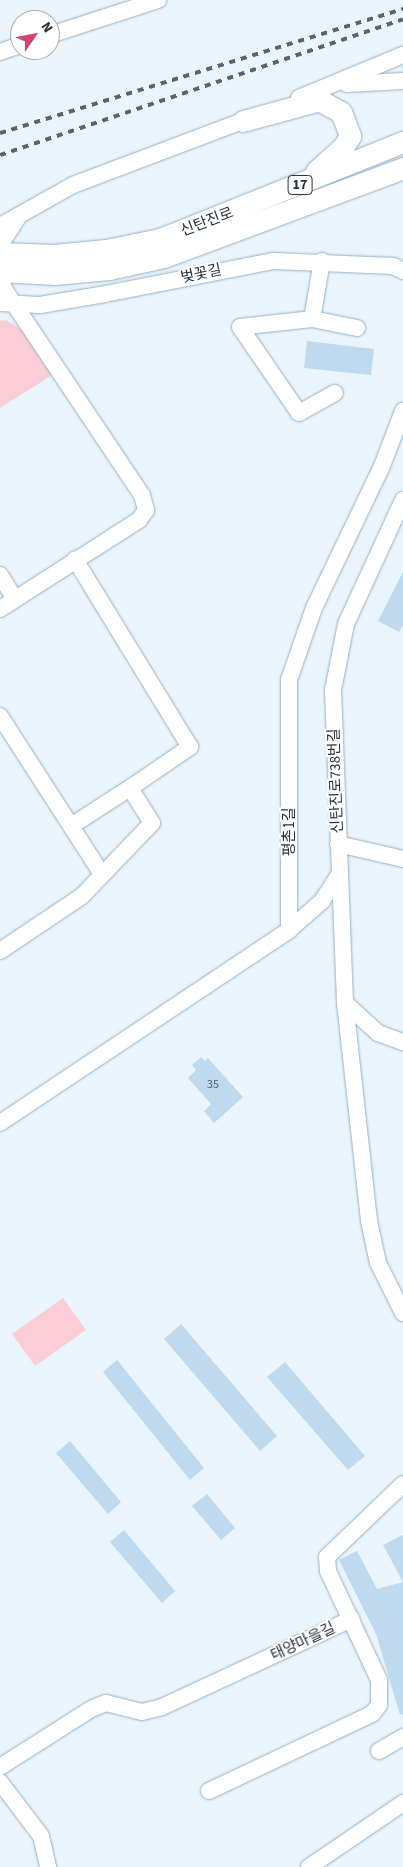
<!DOCTYPE html>
<meta charset="utf-8">
<style>
body{margin:0}
#map{position:relative;width:403px;height:1867px;overflow:hidden;background:#e9f4fd;font-family:"Source Sans 3","Noto Sans KR",sans-serif}
div>[style]{position:absolute}
[style*='--x']{left:calc(var(--x)*1px);top:calc(var(--y)*1px);width:calc(var(--w)*1px);rotate:calc(var(--a)*1deg)}
.green>*{inset:0;background:#fbced7}
.building>*{inset:0;background:#bfdaee}
.roads{filter:drop-shadow(0 0 1px #95b0c3) drop-shadow(0 0 1px #95b0c3)}
.minor>*{height:16px;margin:-8px;padding:0 8px;transform-origin:8px;border-radius:8px;background:#fff}
.major>*{height:21px;margin:-10.5px;padding:0 10.5px;transform-origin:10.5px;border-radius:10.5px;background:#fff}
.rail>*{height:4px;margin-top:-2px;transform-origin:0;background:repeating-linear-gradient(90deg,#5a646c 0 6px,transparent 0 12px)}
span{translate:-50% -50%;white-space:nowrap;text-align:center;line-height:1.15;-webkit-text-stroke:4px #fff;paint-order:stroke}
.number-label{font-size:12px;color:#4d5b66}
.number-label span{-webkit-text-stroke-width:0}
.shield-label span{padding:1px 4px;background:#fff;border:1px solid;border-radius:4px;-webkit-text-stroke-width:0}
.shield-label{font-size:14px;color:#273139;font-weight:700}
.street-label{font-size:15px;color:#273139}
.north{position:absolute;left:10px;top:10px;width:50px;height:50px;box-sizing:border-box;background:#fff;border:1px solid #a9adb0;border-radius:50%;rotate:57deg;font-size:14px;font-weight:700;line-height:20px;text-align:center;color:#273139}
.north::after{content:'';display:block;margin:auto;width:18px;height:22px;background:#d14471;clip-path:polygon(50% 0,100% 100%,50% 72%,0 100%)}
</style>
<div id="map">
<div class="green">
<div style="clip-path:polygon(6px 320px,25px 331px,54px 374px,0 408px,0 321px)"></div>
<div style="clip-path:polygon(63px 1298px,86px 1330px,35px 1366px,12px 1334px)"></div>
</div>
<div class="building">
<div style="clip-path:polygon(307px 341px,374px 349px,371px 375px,304px 368px)"></div>
<div style="clip-path:polygon(403px 572px,403px 625px,399px 632px,378px 621px)"></div>
<div style="clip-path:polygon(201px 1057px,205px 1061px,208px 1058px,243px 1097px,214px 1123px,204px 1111px,211px 1104px,188px 1078px,196px 1070px,192px 1065px)"></div>
<div style="clip-path:polygon(181px 1324px,277px 1436px,260px 1451px,164px 1339px)"></div>
<div style="clip-path:polygon(117px 1360px,204px 1468px,190px 1480px,103px 1372px)"></div>
<div style="clip-path:polygon(285px 1362px,365px 1456px,348px 1470px,267px 1377px)"></div>
<div style="clip-path:polygon(70px 1441px,121px 1502px,108px 1514px,56px 1453px)"></div>
<div style="clip-path:polygon(207px 1494px,235px 1528px,221px 1540px,192px 1506px)"></div>
<div style="clip-path:polygon(124px 1530px,175px 1591px,162px 1603px,110px 1542px)"></div>
<div style="clip-path:polygon(403px 1535px,403px 1714px,400px 1715px,376px 1634px,339px 1560px,357px 1551px,377px 1589px,403px 1582px,383px 1545px)"></div>
</div>
<div class="roads">
<div class="minor">
<div style="--x:50;--y:35;--w:114;--a:-18"></div>
<div style="--x:0;--y:52;--w:21;--a:-19"></div>
<div style="--x:347;--y:84;--w:56;--a:-3.1"></div>
<div style="--x:299;--y:98;--w:113;--a:-22.5"></div>
<div style="--x:0;--y:226;--w:84;--a:-29.3"></div>
<div style="--x:73;--y:185;--w:192;--a:-20.7"></div>
<div style="--x:0;--y:245;--w:33;--a:-57"></div>
<div style="--x:322;--y:261;--w:59;--a:99.8"></div>
<div style="--x:312;--y:319;--w:72;--a:173.7"></div>
<div style="--x:240;--y:327;--w:104;--a:55.5"></div>
<div style="--x:299;--y:413;--w:41;--a:-29.1"></div>
<div style="--x:0;--y:272;--w:17;--a:77"></div>
<div style="--x:4;--y:289;--w:248;--a:56.2"></div>
<div style="--x:142;--y:495;--w:16;--a:75"></div>
<div style="--x:146;--y:510;--w:12;--a:125"></div>
<div style="--x:139;--y:520;--w:165;--a:147.4"></div>
<div style="--x:0;--y:303;--w:40;--a:2.9"></div>
<div style="--x:40;--y:305;--w:61;--a:-9.5"></div>
<div style="--x:100;--y:295;--w:177;--a:-11.1"></div>
<div style="--x:274;--y:261;--w:119;--a:2.4"></div>
<div style="--x:393;--y:266;--w:11;--a:27"></div>
<div style="--x:312;--y:319;--w:46;--a:11.3"></div>
<div style="--x:403;--y:500;--w:136;--a:114.7"></div>
<div style="--x:346;--y:624;--w:67;--a:101.1"></div>
<div style="--x:333;--y:690;--w:313;--a:87.8"></div>
<div style="--x:345;--y:1003;--w:45;--a:42.3"></div>
<div style="--x:378;--y:1033;--w:27;--a:20"></div>
<div style="--x:0;--y:575;--w:28;--a:58"></div>
<div style="--x:0;--y:716;--w:188;--a:57.2"></div>
<div style="--x:71;--y:826;--w:70;--a:-32.8"></div>
<div style="--x:338;--y:844;--w:67;--a:13"></div>
<div style="--x:289;--y:930;--w:44;--a:-41.3"></div>
<div style="--x:322;--y:901;--w:30;--a:-57"></div>
<div style="--x:0;--y:951;--w:99;--a:-33.9"></div>
<div style="--x:82;--y:896;--w:101;--a:-46.2"></div>
<div style="--x:152;--y:823;--w:41;--a:-122.2"></div>
<div style="--x:130;--y:788;--w:73;--a:-34.3"></div>
<div style="--x:190;--y:747;--w:220;--a:-121.5"></div>
<div style="--x:345;--y:1003;--w:219;--a:83.7"></div>
<div style="--x:369;--y:1221;--w:43;--a:77.9"></div>
<div style="--x:378;--y:1263;--w:56;--a:63.4"></div>
<div style="--x:0;--y:1123;--w:348;--a:-33.7"></div>
<div style="--x:289;--y:930;--w:250;--a:-90"></div>
<div style="--x:289;--y:680;--w:76;--a:-70.9"></div>
<div style="--x:314;--y:608;--w:157;--a:-64.4"></div>
<div style="--x:382;--y:466;--w:59;--a:-69.1"></div>
<div style="--x:379;--y:1751;--w:28;--a:-30"></div>
<div style="--x:0;--y:1767;--w:108;--a:-32.5"></div>
<div style="--x:91;--y:1709;--w:16;--a:-22"></div>
<div style="--x:106;--y:1703;--w:37;--a:14"></div>
<div style="--x:142;--y:1712;--w:21;--a:-14"></div>
<div style="--x:162;--y:1707;--w:209;--a:-24.9"></div>
<div style="--x:0;--y:1782;--w:68;--a:52.8"></div>
<div style="--x:41;--y:1836;--w:32;--a:77"></div>
<div style="--x:209;--y:1791;--w:180;--a:-25.3"></div>
<div style="--x:372;--y:1714;--w:11;--a:-52"></div>
<div style="--x:379;--y:1705;--w:25;--a:-90"></div>
<div style="--x:379;--y:1680;--w:120;--a:-115.1"></div>
<div style="--x:328;--y:1571;--w:14;--a:-94"></div>
<div style="--x:327;--y:1557;--w:105;--a:-43.8"></div>
<div style="--x:309;--y:1867;--w:114;--a:-34.2"></div>
</div>
<div class="major">
<div style="--x:243;--y:121;--w:79;--a:-15.4"></div>
<div style="--x:319;--y:100;--w:25;--a:29"></div>
<div style="--x:341;--y:112;--w:26;--a:69"></div>
<div style="--x:350;--y:136;--w:13;--a:122"></div>
<div style="--x:343;--y:147;--w:36;--a:138"></div>
<div style="--x:0;--y:253;--w:54;--a:2.1"></div>
<div style="--x:54;--y:255;--w:52;--a:-5.5"></div>
<div style="--x:106;--y:250;--w:55;--a:-11.5"></div>
<div style="--x:160;--y:239;--w:262;--a:-21.8"></div>
<div style="--x:0;--y:271;--w:55;--a:3.1"></div>
<div style="--x:55;--y:274;--w:54;--a:-5.3"></div>
<div style="--x:109;--y:269;--w:56;--a:-12.3"></div>
<div style="--x:164;--y:257;--w:255;--a:-20.4"></div>
</div>
</div>
<div class="rail">
<div style="--x:0;--y:133;--w:422;--a:-17.1"></div>
<div style="--x:0;--y:155;--w:425;--a:-18.6"></div>
</div>
<div class="number-label">
<span style="left:213px;top:1085px">35</span>
</div>
<div class="shield-label">
<span style="left:300px;top:185px">17</span>
</div>
<div class="street-label">
<span style="left:207px;top:222px;rotate:-21deg">신탄진로</span>
<span style="left:201px;top:274px;rotate:-12deg">벚꽃길</span>
<span style="left:336px;top:781px;rotate:-92deg">신탄진로738번길</span>
<span style="left:290px;top:832px;rotate:-90deg">평촌1길</span>
<span style="left:303px;top:1642px;rotate:-25deg">태양마을길</span>
</div>
<div class="north">N</div>
</div>
